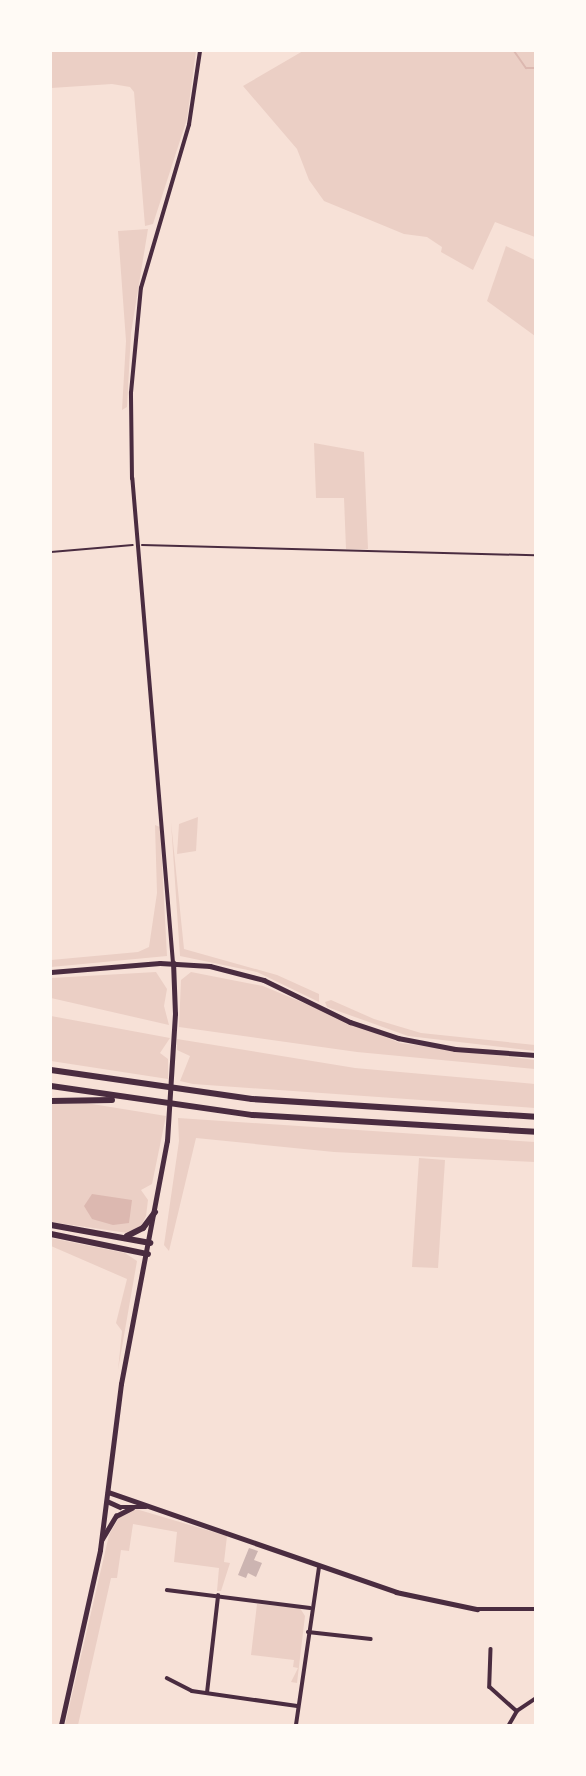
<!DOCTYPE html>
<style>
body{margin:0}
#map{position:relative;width:586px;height:1776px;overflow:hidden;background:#f7e1d7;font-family:"Golos Text",sans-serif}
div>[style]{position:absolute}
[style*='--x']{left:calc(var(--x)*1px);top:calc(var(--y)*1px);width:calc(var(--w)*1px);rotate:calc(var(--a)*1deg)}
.green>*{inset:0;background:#ebcfc5}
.water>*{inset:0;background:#dcb8b0}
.stream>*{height:2px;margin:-1px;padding:0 1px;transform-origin:1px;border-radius:1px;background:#dcb8b0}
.building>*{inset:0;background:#ccb4b1}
.path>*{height:2px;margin:-1px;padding:0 1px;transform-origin:1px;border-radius:1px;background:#4a2c40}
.minor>*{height:3.5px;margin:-1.75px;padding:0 1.75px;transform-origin:1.75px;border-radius:1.75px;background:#4a2c40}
.tertiary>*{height:4.5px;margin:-2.25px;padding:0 2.25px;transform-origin:2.25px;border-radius:2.25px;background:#4a2c40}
.secondary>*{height:4.5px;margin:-2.25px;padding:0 2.25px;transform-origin:2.25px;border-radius:2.25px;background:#4a2c40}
.motorway>*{height:6px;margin:-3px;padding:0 3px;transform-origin:3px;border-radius:3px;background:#4a2c40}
span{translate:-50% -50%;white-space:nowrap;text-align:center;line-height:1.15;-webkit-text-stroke:5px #fffaf5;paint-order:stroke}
.frame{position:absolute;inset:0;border:52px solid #fffaf5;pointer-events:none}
</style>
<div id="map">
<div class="green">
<div style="clip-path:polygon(51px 51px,196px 51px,187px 119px,153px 224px,145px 226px,134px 92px,130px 87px,112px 84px,51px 88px)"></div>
<div style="clip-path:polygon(303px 51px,535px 51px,535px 237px,495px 222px,473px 270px,441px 252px,442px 247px,427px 237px,404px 234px,324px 201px,309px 180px,297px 149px,243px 86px)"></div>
<div style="clip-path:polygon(148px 229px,131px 333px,127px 407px,122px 410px,126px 341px,118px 231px)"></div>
<div style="clip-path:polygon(506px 246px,535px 260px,535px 336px,487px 301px)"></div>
<div style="clip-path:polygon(314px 443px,364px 452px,368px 549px,346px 549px,344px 498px,316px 498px)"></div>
<div style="clip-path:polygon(198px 817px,196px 851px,177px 854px,179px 824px)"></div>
<div style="clip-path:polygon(171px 822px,184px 949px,277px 975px,319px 994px,319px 1002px,257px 972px,180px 956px)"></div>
<div style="clip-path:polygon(155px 825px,160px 827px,167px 956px,51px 967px,51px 960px,138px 952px,149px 947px,157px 893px)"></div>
<div style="clip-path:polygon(156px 972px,167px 989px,164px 1006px,169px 1025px,51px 998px,51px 978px)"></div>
<div style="clip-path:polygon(191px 972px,263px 986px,400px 1043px,535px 1060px,535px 1069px,357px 1052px,179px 1027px,181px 980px)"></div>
<div style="clip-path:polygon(331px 1000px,374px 1019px,421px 1033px,535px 1045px,535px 1051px,408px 1036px,327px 1007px,325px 1002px)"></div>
<div style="clip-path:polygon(51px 1016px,170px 1038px,160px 1053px,168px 1059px,168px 1079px,51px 1061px)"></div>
<div style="clip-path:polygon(177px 1039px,355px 1068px,535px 1084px,535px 1108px,193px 1084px,180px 1081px,190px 1056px,177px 1050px)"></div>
<div style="clip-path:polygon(86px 1103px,166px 1116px,152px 1184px,141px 1190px,148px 1200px,146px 1216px,141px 1226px,128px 1233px,51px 1222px,51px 1104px)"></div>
<div style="clip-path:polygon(178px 1118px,535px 1142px,535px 1162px,334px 1152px,196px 1138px,169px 1251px,164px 1245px,179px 1141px)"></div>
<div style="clip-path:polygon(419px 1158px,445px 1160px,438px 1268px,412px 1267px)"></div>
<div style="clip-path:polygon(51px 1238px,125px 1253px,137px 1261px,118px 1370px,122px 1331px,116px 1323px,127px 1279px,51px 1246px)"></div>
<div style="clip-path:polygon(136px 1509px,227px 1536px,224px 1562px,230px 1563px,221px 1591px,217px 1591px,219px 1568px,174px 1562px,177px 1532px,133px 1524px,129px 1551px,121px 1550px,117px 1578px,111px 1578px,78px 1725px,65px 1725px,109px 1535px,121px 1514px)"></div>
<div style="clip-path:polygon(257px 1604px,300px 1608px,305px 1616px,297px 1683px,291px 1682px,298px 1668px,293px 1667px,294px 1660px,251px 1655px)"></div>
</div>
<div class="water">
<div style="clip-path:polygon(92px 1194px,132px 1200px,129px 1223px,113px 1225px,92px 1219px,84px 1206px)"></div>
</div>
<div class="stream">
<div style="--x:514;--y:51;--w:21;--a:55"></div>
<div style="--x:526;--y:68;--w:9;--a:0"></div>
</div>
<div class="building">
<div style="clip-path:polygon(249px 1548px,258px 1551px,254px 1560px,262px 1563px,256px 1577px,248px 1573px,246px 1578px,238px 1575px)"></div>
</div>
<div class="path">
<div style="--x:142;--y:545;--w:393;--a:1.5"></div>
<div style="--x:51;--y:552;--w:82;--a:-4.9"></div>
</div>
<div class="minor">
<div style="--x:173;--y:963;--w:486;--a:-94.8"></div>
<div style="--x:132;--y:479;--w:86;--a:-90.7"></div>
<div style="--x:131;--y:393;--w:105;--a:-84.6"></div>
<div style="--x:141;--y:288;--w:170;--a:-73.6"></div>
<div style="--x:189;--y:125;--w:75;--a:-81.5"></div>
<div style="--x:167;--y:1590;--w:144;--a:7.2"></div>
<div style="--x:308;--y:1632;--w:63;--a:6.3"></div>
<div style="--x:491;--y:1649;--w:38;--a:92"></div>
<div style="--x:490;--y:1687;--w:36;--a:42"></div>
<div style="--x:167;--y:1678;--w:28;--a:27"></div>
<div style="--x:192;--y:1691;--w:106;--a:8.1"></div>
<div style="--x:207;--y:1693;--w:98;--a:-83.5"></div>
<div style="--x:296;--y:1725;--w:159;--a:-81.7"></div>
<div style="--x:509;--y:1725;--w:16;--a:-60"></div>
<div style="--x:517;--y:1711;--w:22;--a:-34"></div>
</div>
<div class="tertiary">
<div style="--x:108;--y:1492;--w:305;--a:19.1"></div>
<div style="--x:396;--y:1592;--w:83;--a:11.9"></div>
<div style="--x:477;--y:1609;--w:58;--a:0"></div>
<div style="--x:107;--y:1501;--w:14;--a:25"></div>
<div style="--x:120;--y:1507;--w:26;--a:0"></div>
<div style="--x:102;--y:1539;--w:27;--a:-59"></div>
<div style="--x:116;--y:1516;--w:18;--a:-27"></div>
</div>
<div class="secondary">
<div style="--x:51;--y:972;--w:109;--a:-4.7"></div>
<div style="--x:160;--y:963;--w:50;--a:3.4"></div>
<div style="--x:210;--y:966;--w:56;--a:14.5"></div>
<div style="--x:264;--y:980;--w:96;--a:26"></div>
<div style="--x:350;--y:1022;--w:51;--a:18.4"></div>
<div style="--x:398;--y:1038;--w:58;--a:10.9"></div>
<div style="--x:455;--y:1049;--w:80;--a:4.3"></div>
<div style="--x:61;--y:1725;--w:179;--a:-77.4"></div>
<div style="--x:100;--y:1550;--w:167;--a:-82.8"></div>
<div style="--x:121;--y:1384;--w:247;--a:-79.3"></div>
<div style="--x:167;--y:1141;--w:127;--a:-86.4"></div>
<div style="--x:175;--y:1014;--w:51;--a:-92.2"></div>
</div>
<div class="motorway">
<div style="--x:51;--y:1070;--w:203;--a:8.2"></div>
<div style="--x:252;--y:1099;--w:284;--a:3.6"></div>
<div style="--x:51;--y:1086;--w:204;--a:8.2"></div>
<div style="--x:253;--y:1115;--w:283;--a:3.4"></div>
<div style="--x:51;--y:1101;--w:61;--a:-0.9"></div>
<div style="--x:51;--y:1225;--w:101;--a:10.3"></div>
<div style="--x:51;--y:1234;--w:99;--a:11.7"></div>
<div style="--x:127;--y:1236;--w:18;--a:-27"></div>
<div style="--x:143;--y:1228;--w:20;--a:-53"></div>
</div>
<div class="frame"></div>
</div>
